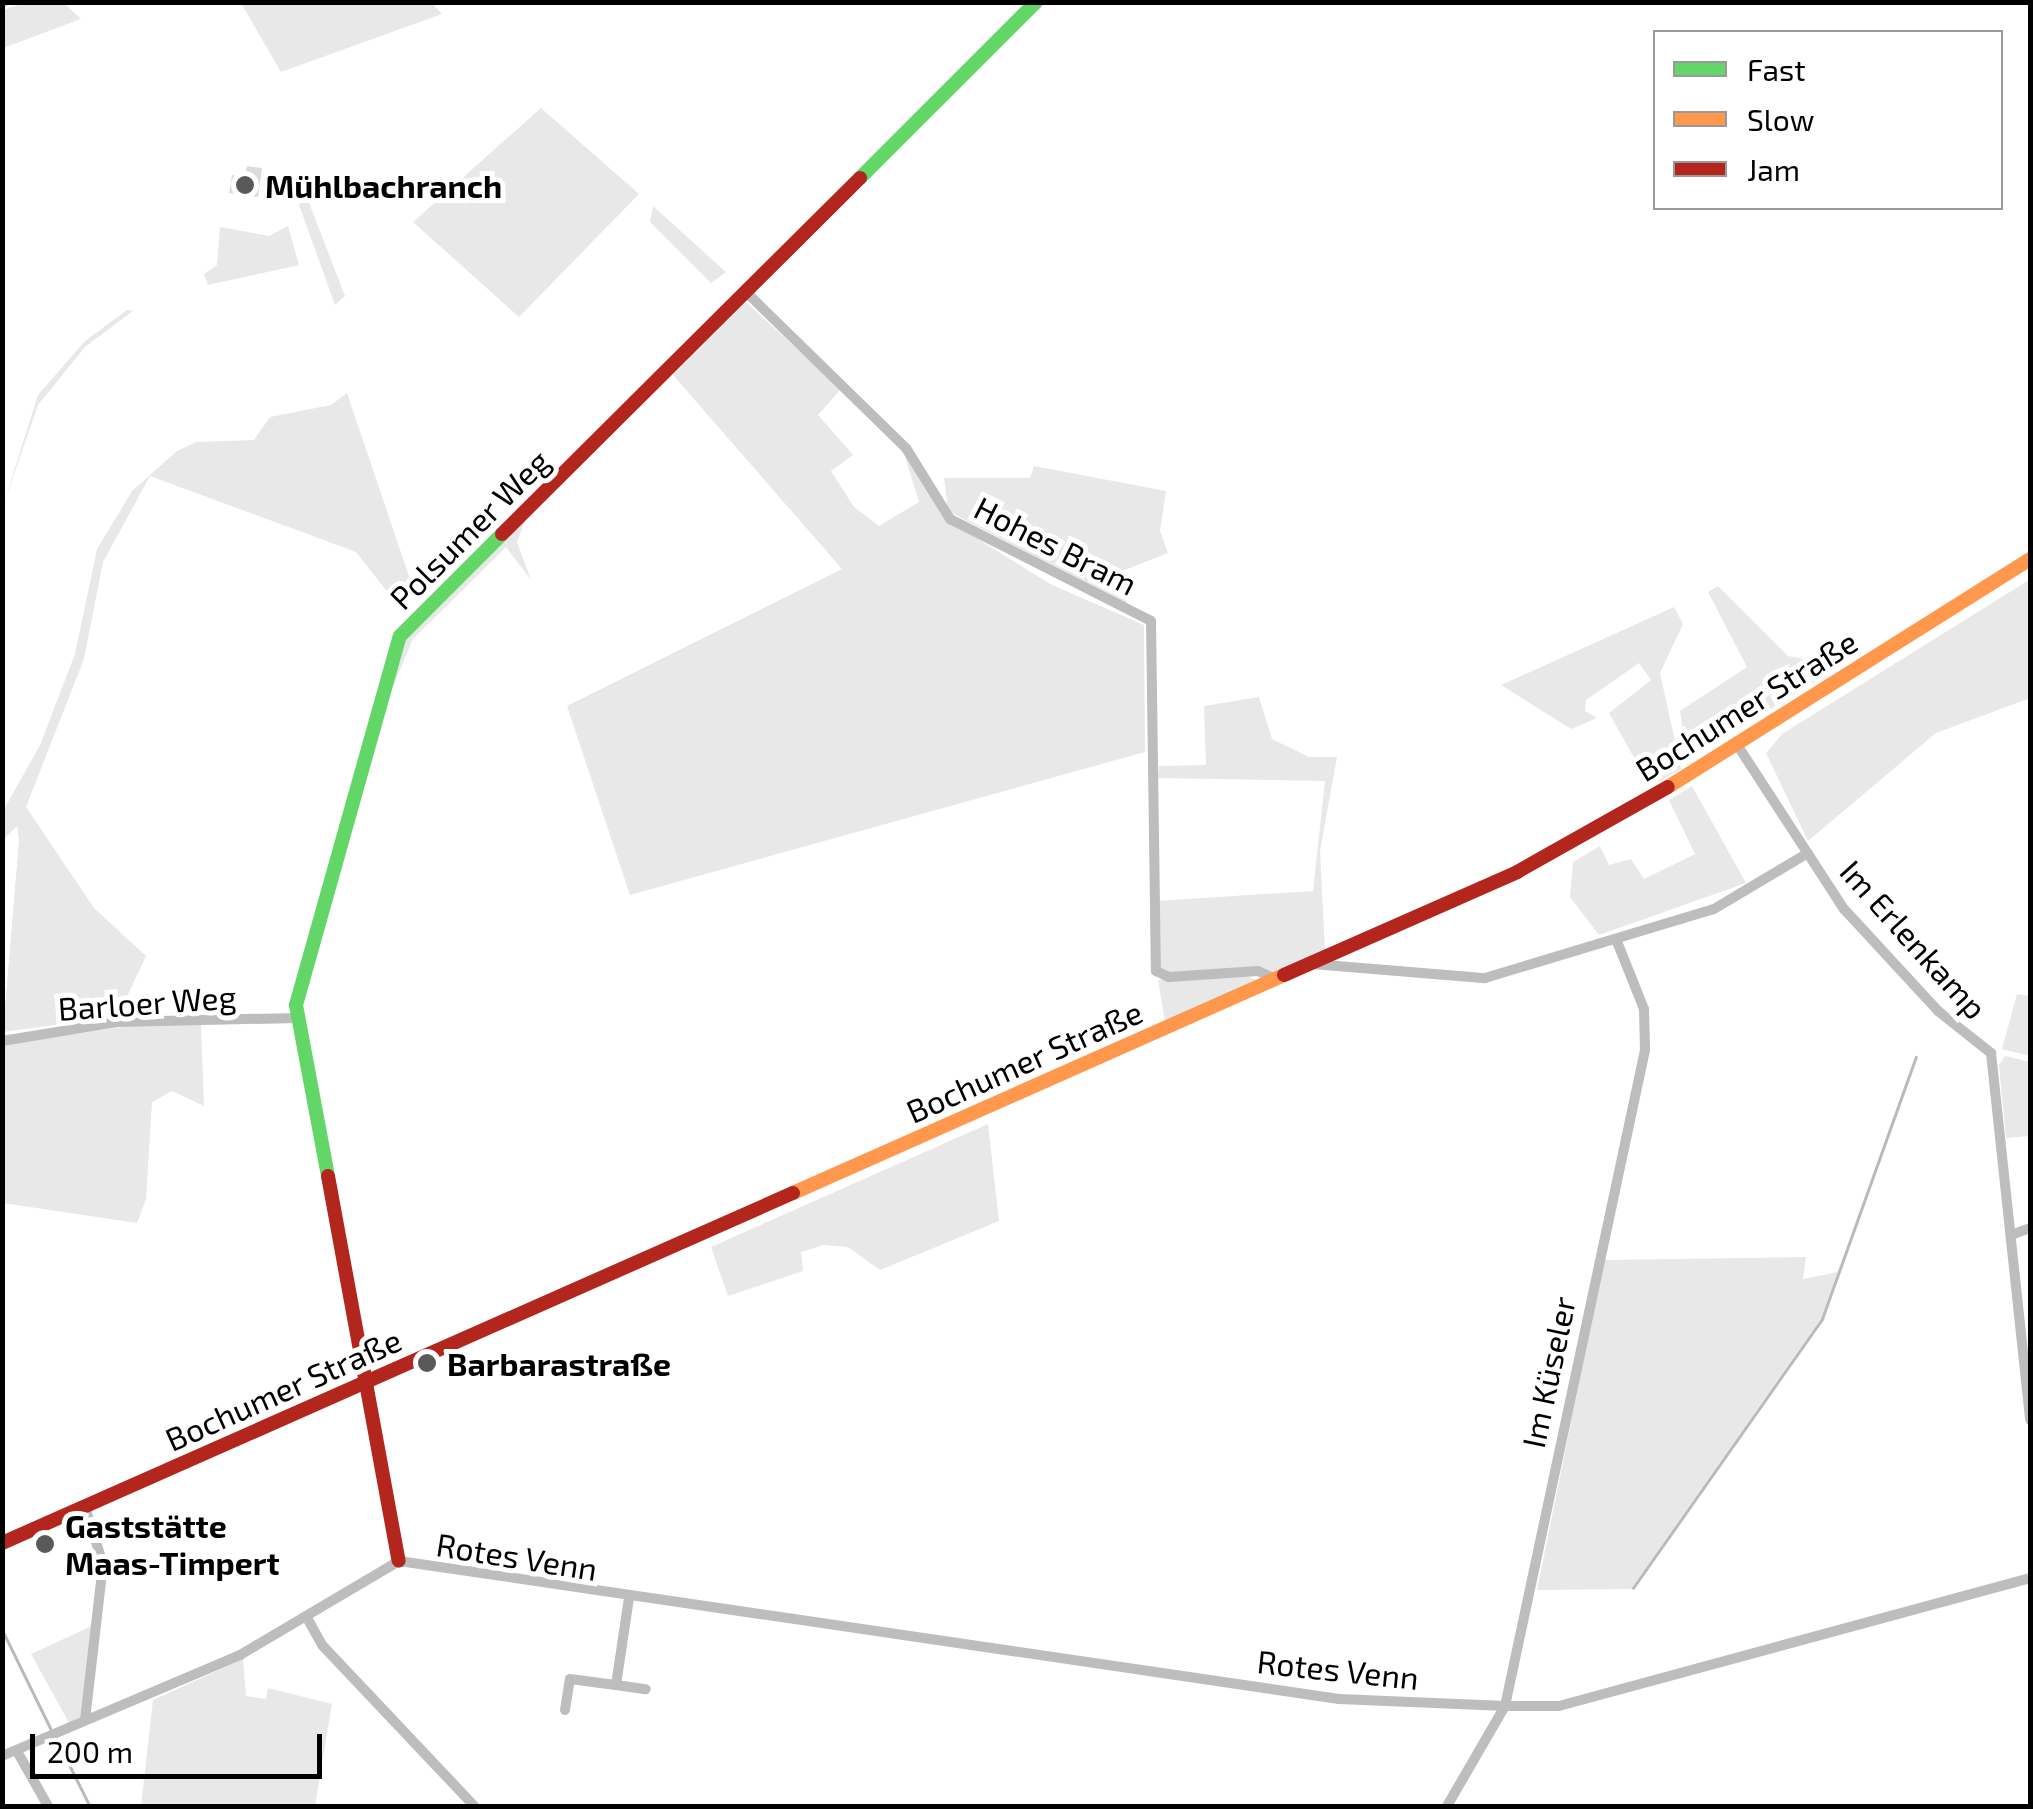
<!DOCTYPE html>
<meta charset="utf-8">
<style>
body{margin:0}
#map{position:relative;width:2033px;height:1809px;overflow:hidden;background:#fff;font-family:"Exo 2",sans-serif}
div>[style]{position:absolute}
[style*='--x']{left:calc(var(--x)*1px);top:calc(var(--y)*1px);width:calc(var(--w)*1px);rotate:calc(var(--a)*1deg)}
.green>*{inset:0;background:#e8e8e8}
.stream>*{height:2.5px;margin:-1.25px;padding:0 1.25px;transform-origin:1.25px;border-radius:1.25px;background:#bababa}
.building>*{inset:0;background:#dbdbdb}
.street>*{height:10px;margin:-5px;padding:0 5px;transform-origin:5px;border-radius:5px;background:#bdbdbd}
.fast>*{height:14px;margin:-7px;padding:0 7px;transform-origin:7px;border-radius:7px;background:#63d668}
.slow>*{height:14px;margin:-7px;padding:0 7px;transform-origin:7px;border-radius:7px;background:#ff974d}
.jam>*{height:14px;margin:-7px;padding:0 7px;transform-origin:7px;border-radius:7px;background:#b3261e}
.dots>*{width:28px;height:28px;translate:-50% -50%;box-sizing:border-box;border:5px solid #fff;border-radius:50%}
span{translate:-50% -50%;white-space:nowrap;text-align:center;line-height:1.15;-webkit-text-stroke:10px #fff;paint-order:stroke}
.poi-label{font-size:32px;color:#000;font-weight:700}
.left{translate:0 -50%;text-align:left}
.street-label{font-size:32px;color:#000}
.frame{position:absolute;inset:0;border:5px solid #000;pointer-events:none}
.legend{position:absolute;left:1653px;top:30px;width:350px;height:180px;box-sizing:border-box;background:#fff;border:2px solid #999;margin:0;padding:12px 18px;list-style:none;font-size:30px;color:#000}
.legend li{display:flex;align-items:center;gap:20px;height:50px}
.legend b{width:50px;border:2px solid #999}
.scale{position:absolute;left:30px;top:1734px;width:292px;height:45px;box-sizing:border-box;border:5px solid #000;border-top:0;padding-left:12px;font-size:30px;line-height:35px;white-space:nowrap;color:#000;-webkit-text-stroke:8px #fff;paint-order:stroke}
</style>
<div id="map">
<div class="green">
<div style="clip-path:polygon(26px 2px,64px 3px,81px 19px,3px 48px,3px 10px)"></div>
<div style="clip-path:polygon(241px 3px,432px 3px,442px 14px,281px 72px)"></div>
<div style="clip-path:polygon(541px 108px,639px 194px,519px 317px,413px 222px)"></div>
<div style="clip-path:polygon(306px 195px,345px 296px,335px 305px,299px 205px)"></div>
<div style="clip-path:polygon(653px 206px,726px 272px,711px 283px,650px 222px)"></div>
<div style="clip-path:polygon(288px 226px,299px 265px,208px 285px,204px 274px,217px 265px,220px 227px,269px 236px)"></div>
<div style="clip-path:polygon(746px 302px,841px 389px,818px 415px,853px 455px,831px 471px,854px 507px,879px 526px,919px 502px,902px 447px,943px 517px,1050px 584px,1144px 625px,1145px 752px,630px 895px,567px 706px,842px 569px,673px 375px)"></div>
<div style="clip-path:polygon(127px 310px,133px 311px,85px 347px,38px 405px,3px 506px,38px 395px,85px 341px)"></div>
<div style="clip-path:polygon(347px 393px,415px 594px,393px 599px,356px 552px,150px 476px,103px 562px,84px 659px,26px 807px,94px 908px,146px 956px,118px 1016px,3px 1032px,19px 840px,17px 826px,3px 840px,3px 811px,40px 745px,75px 654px,97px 549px,132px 491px,177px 451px,196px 442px,254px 440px,270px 417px,331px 405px)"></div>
<div style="clip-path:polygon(1034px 466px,1166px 491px,1160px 531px,1168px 553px,1122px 571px,1127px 605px,948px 511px,944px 478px,1030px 478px)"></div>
<div style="clip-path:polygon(526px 519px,517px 542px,531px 580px,506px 547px,413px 639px,383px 710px,408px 631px)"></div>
<div style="clip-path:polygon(2029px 580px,2030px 698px,1936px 733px,1808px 841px,1766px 753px,1782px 734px)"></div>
<div style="clip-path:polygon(1718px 586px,1788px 656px,1841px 666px,1687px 760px,1680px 711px,1747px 667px,1708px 592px)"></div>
<div style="clip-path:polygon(1674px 607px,1683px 624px,1660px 673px,1681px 769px,1650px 786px,1609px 713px,1651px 680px,1639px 663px,1586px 700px,1585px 711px,1597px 718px,1571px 729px,1501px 685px)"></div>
<div style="clip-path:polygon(1259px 697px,1272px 739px,1309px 757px,1337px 757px,1320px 851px,1325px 951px,1275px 974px,1242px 967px,1171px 975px,1159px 968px,1156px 901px,1313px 891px,1325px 781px,1158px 778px,1159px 766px,1206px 765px,1204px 706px)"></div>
<div style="clip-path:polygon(1692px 786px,1746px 883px,1599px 935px,1570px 897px,1573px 862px,1600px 846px,1609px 865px,1631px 859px,1644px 879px,1695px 854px,1669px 800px)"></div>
<div style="clip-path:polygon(1241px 973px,1258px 981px,1165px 1022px,1158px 980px)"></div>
<div style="clip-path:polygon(2017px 994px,2030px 996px,2030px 1056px,2002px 1049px)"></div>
<div style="clip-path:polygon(142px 1024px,201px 1024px,204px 1106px,172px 1091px,152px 1102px,146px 1199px,137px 1223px,3px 1203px,3px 1045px)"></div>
<div style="clip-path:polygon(2005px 1056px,2030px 1062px,2030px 1136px,2006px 1138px,1999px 1065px)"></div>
<div style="clip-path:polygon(988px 1124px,999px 1221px,880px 1270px,848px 1247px,824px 1245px,801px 1252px,803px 1271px,728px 1296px,711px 1247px)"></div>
<div style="clip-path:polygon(1806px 1257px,1803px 1279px,1838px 1272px,1821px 1318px,1631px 1589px,1537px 1590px,1604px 1260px)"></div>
<div style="clip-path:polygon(92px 1626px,82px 1716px,69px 1723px,31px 1654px)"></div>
<div style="clip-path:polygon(243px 1659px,246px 1696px,266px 1699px,268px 1688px,332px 1704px,315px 1806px,141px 1806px,153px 1700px)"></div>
</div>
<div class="stream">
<div style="--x:2;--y:5;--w:9;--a:-21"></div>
<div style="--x:1633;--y:1588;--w:329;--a:-54.9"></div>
<div style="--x:1822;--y:1319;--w:278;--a:-70.3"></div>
<div style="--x:2;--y:1629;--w:111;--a:63.9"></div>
<div style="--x:55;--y:1736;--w:78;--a:63.4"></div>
<div style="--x:2024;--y:1806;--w:6;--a:-9"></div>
</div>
<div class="building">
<div style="clip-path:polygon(247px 166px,262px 168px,258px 197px,229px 193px,232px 175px,245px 177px)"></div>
</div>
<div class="street">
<div style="--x:746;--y:292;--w:223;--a:44.3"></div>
<div style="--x:906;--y:448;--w:84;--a:58.2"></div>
<div style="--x:950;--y:519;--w:225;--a:26.9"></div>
<div style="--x:1151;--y:621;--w:350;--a:89.2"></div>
<div style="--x:1156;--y:971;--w:14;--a:25"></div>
<div style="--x:1169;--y:977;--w:89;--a:-3.9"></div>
<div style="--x:1258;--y:971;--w:19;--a:25"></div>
<div style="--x:1736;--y:743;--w:198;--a:57"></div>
<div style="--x:1844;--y:909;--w:139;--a:47.3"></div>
<div style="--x:1938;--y:1011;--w:68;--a:38.4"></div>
<div style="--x:1991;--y:1053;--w:369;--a:83.9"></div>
<div style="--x:1313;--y:964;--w:173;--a:4.7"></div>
<div style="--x:1485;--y:978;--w:239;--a:-16.8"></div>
<div style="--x:1714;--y:909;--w:109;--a:-30.8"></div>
<div style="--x:2;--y:1041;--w:118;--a:-9.3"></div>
<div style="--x:118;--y:1022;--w:179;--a:-1.3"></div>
<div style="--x:2011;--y:1235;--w:20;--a:-20"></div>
<div style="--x:306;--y:1616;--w:33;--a:61"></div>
<div style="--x:322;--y:1645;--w:221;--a:46.6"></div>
<div style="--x:616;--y:1685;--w:30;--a:8"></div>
<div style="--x:565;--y:1710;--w:31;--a:-81"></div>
<div style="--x:570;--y:1679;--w:46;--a:7.4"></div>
<div style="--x:616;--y:1685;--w:88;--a:-81.5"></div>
<div style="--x:85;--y:1720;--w:157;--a:-83.4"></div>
<div style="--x:103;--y:1564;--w:60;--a:-107.5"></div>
<div style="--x:18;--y:1753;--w:61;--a:60.5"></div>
<div style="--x:2;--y:1756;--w:259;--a:-23"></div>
<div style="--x:240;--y:1655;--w:185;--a:-30.6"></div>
<div style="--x:399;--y:1561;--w:950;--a:8.35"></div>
<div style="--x:1339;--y:1699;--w:166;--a:2.4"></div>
<div style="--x:1505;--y:1706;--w:54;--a:0"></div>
<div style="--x:1559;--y:1706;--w:488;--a:-15.2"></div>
<div style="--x:1447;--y:1806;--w:116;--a:-59.9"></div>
<div style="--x:1505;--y:1706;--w:671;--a:-77.95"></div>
<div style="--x:1645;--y:1050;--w:41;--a:-91.4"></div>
<div style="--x:1644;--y:1009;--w:75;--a:-111.8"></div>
</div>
<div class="fast">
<div style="--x:860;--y:178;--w:249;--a:-45"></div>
<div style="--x:328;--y:1176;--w:174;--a:-100.6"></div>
<div style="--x:296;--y:1005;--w:383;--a:-74.3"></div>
<div style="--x:400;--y:636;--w:144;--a:-45"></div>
</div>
<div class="slow">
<div style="--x:1668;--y:787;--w:428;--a:-32.2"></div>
<div style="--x:793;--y:1193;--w:537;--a:-23.94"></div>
</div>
<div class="jam">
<div style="--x:502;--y:534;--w:505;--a:-44.84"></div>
<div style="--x:1284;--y:975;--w:255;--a:-23.8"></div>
<div style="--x:1517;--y:872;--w:173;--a:-29.4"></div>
<div style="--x:328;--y:1176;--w:391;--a:79.6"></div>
<div style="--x:2;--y:1543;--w:865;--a:-23.87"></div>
</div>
<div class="dots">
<div style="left:245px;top:185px;background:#595959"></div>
<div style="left:427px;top:1363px;background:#595959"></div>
<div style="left:45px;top:1544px;background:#595959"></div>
</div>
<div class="poi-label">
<span class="left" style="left:265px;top:185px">Mühlbachranch</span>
<span class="left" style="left:447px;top:1363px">Barbarastraße</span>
<span class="left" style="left:65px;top:1544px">Gaststätte<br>Maas-Timpert</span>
</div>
<div class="street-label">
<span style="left:469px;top:529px;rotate:-45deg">Polsumer Weg</span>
<span style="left:1056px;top:545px;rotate:27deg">Hohes Bram</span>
<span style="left:1746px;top:705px;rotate:-32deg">Bochumer Straße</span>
<span style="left:1914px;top:939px;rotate:48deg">Im Erlenkamp</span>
<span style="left:147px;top:1002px;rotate:-4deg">Barloer Weg</span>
<span style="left:1024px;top:1061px;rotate:-24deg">Bochumer Straße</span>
<span style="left:1548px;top:1372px;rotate:-78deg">Im Küseler</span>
<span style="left:283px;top:1389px;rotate:-24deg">Bochumer Straße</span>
<span style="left:517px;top:1556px;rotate:9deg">Rotes Venn</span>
<span style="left:1338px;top:1669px;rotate:6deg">Rotes Venn</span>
</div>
<div class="frame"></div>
<ul class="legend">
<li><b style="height:12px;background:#63d668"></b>Fast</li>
<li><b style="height:12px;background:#ff974d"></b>Slow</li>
<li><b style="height:12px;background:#b3261e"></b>Jam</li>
</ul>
<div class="scale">200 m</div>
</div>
